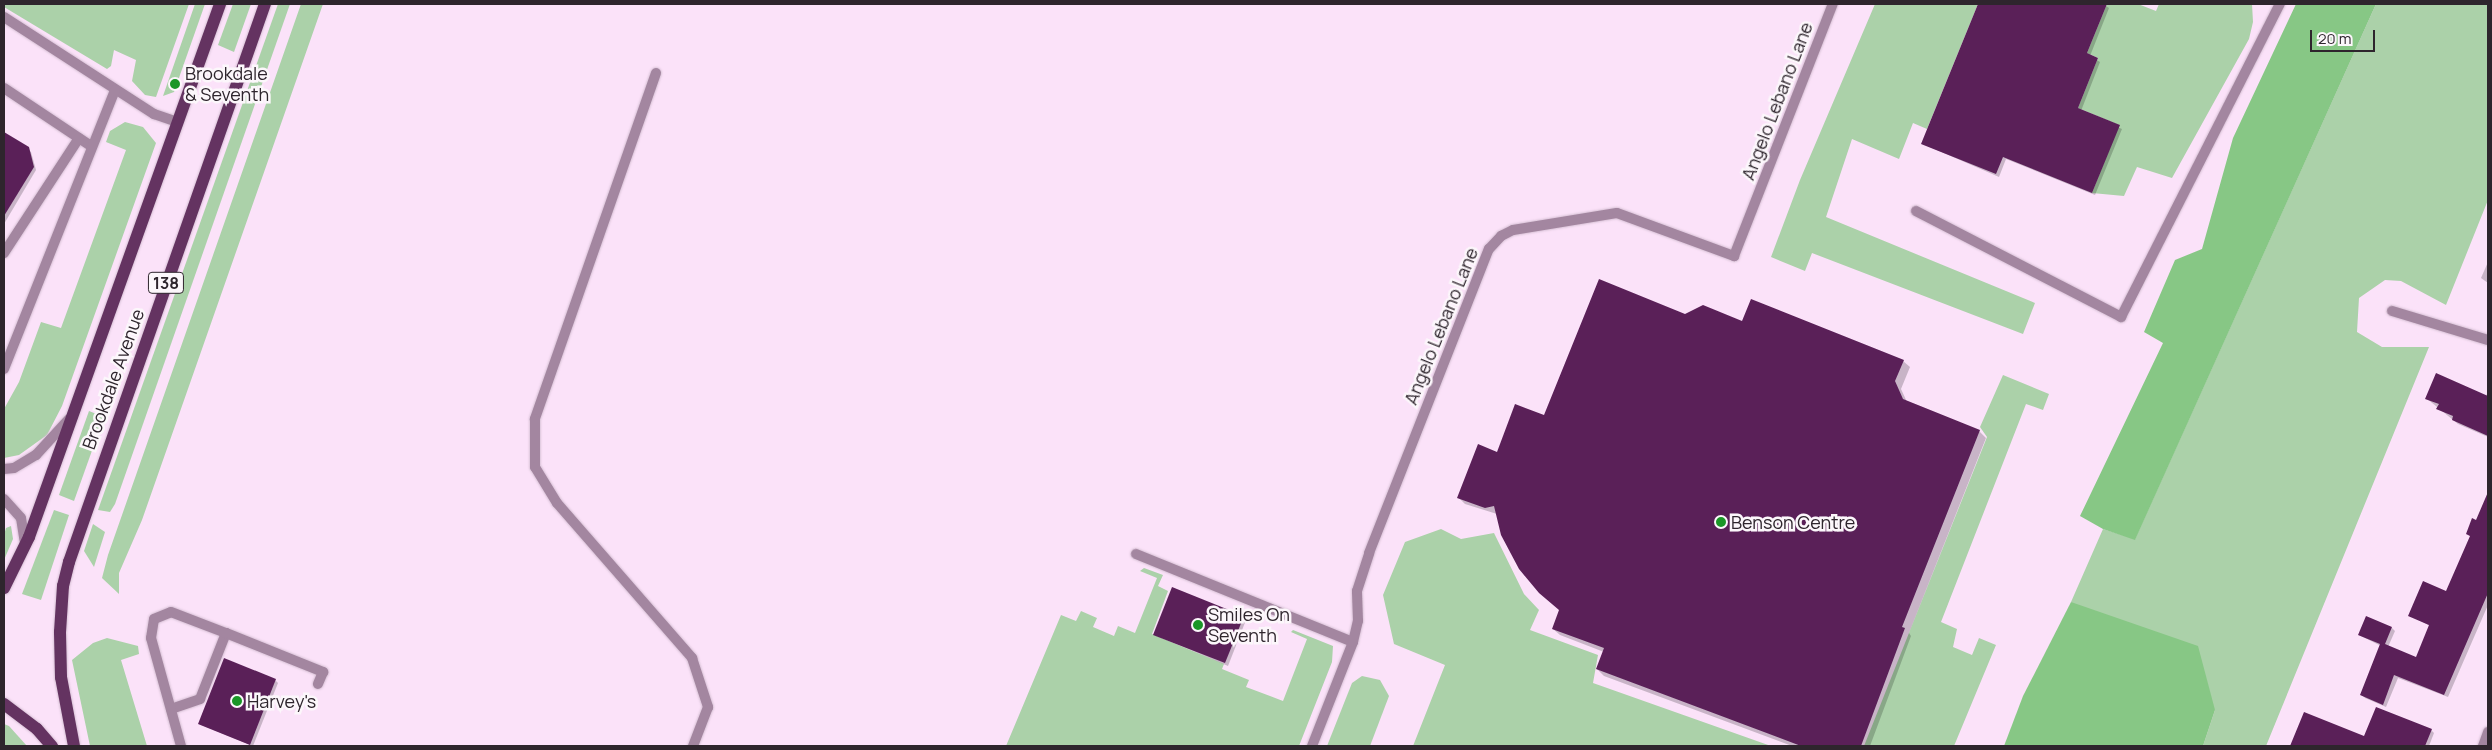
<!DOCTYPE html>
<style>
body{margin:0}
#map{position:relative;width:2492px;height:750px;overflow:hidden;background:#fbe2f9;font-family:Manrope,sans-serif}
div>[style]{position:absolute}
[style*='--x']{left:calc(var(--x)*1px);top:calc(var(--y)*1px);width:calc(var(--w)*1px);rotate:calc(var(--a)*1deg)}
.green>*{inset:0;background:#abd1a9}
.forest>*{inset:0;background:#87c785}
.shadow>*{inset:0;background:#0003}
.building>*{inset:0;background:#5a2058}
.roads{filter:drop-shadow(0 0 1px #d6c0d4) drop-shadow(0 0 1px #d6c0d4)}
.lane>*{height:10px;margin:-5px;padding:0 5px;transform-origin:5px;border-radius:5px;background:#a386a0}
.street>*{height:10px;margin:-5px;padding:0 5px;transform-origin:5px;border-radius:5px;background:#a386a0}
.primary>*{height:12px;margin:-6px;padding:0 6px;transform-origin:6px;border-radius:6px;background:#643361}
.dots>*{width:14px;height:14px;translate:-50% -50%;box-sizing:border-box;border:2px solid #fcf7fb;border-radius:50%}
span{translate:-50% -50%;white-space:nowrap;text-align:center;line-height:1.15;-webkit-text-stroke:5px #fcf7fb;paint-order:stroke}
.shield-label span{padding:1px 4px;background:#fcf7fb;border:1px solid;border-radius:4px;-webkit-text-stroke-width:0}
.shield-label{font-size:16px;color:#2e252d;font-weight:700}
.poi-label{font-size:18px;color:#2e252d}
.left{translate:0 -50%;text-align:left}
.street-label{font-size:18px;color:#2e252d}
.frame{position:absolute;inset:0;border:5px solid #2e252d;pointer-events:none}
.scale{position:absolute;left:2310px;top:30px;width:65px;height:22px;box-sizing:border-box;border:2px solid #2e252d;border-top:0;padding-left:6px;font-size:15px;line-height:18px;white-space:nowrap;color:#2e252d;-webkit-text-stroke:4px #fcf7fb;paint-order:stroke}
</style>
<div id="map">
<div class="green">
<div style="clip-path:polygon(4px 4px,189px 4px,156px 97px,145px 95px,132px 81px,136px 60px,114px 50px,111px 66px,107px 69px,4px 7px)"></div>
<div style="clip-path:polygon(195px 4px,205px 4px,174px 92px,163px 96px)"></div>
<div style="clip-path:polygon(233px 4px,251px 4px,234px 52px,218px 45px)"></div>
<div style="clip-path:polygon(278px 4px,290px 4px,115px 504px,110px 512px,98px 510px)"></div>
<div style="clip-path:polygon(301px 4px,323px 4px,142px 520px,119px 573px,119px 594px,102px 578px,108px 555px)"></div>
<div style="clip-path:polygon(1875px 4px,1978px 4px,1927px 129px,1913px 123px,1899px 159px,1852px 139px,1826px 217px,2035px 303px,2023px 334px,1812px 253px,1805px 271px,1771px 257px,1800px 180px)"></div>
<div style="clip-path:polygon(2107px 4px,2138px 4px,2156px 11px,2159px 4px,2252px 4px,2253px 22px,2249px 39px,2172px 178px,2137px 167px,2124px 196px,2092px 193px,2119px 125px,2078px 108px,2098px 58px,2087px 53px)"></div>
<div style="clip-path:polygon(2376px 4px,2488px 4px,2488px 200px,2446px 305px,2401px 281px,2385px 280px,2359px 298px,2357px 332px,2382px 347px,2429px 347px,2266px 746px,2203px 746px,2215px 710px,2071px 602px,2103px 529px,2135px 539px)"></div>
<div style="clip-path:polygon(125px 122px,143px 127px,156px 143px,62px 406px,47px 435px,19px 455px,4px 458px,4px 409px,19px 382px,41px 322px,61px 328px,126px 150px,106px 142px,110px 131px)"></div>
<div style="clip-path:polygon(2003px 375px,2049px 394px,2043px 410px,2026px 404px,1941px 622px,1957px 629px,1953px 647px,1972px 655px,1979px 638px,1996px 645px,1954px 746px,1864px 746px,1987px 437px,1980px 427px)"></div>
<div style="clip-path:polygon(89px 411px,104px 417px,74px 501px,59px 495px)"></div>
<div style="clip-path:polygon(54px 510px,69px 515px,41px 600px,22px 594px)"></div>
<div style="clip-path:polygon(93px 524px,105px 532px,94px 567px,84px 551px)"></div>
<div style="clip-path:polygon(11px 526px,13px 539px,4px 560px,4px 535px,6px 528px)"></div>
<div style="clip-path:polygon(1441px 529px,1461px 539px,1494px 533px,1524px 594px,1539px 610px,1530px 630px,1598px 655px,1593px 683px,1771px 746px,1413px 746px,1445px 665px,1394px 644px,1383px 595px,1405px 542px)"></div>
<div style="clip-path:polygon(1144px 568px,1163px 575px,1158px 586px,1168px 591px,1152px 634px,1224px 664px,1222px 669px,1249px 680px,1246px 687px,1283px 701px,1307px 639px,1291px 632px,1293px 630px,1333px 646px,1332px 662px,1299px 746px,1006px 746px,1061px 615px,1076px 621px,1081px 611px,1097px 618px,1093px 627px,1114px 636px,1118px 626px,1135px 633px,1157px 578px,1140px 571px)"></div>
<div style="clip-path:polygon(107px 638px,138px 646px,139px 654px,121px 660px,147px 746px,90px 746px,72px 660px,93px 643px)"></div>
<div style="clip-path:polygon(1362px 676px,1380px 680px,1389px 696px,1370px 746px,1327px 746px,1352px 683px)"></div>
<div style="clip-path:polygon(4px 724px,9px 726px,27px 746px,4px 746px)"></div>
</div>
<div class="forest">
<div style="clip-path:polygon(2296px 4px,2376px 4px,2135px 540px,2103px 529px,2080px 516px,2163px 343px,2144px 332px,2175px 260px,2202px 249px,2233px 138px)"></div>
<div style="clip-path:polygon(2071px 602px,2198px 646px,2215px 710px,2203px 746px,2004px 746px,2023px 696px)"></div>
</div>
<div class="shadow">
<div style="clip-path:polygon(1979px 4px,2103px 4px,2109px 8px,2090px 56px,2100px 62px,2081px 111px,2122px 129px,2095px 195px,2006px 159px,1999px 177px,1923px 144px)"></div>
<div style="clip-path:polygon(4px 134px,31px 152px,36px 170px,4px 224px)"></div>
<div style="clip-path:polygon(2488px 262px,2488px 283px,2481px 278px)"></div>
<div style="clip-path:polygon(1685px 315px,1743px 323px,1903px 361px,1910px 367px,1901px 389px,1907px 402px,1979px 431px,1986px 438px,1909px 633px,1911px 636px,1870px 746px,1792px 746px,1604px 676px,1597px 669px,1604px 652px,1560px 635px,1553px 629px,1560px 610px,1497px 514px,1465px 504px,1459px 498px,1498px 453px)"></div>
<div style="clip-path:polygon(2488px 390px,2488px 437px,2458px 424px,2426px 398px,2486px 397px)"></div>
<div style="clip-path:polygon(2484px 519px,2488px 520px,2488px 605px,2448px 697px,2398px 678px,2386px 707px,2365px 698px,2362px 695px,2381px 646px,2359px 635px,2392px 628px,2395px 631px,2388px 647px,2417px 658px,2430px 626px,2409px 615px,2447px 592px,2471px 537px,2468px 534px)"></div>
<div style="clip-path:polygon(1243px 617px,1246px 620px,1228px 666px,1154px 634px)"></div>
<div style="clip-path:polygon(275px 680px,278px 683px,253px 746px,199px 724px)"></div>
<div style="clip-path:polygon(2431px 730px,2434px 733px,2429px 746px,2296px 746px)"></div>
</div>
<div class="building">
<div style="clip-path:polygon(1978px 4px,2107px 4px,2087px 53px,2098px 58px,2078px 108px,2120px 125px,2092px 193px,2003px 157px,1996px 174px,1921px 144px)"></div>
<div style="clip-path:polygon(4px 132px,29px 147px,34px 167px,4px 216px)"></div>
<div style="clip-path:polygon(1599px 279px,1685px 314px,1703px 305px,1742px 321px,1751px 299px,1904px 360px,1895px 381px,1903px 399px,1980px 430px,1902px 627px,1905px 628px,1861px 746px,1801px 746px,1596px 669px,1604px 648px,1552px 629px,1559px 610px,1539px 593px,1519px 569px,1501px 535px,1494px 506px,1485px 508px,1457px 498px,1478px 444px,1497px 452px,1515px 404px,1544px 415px)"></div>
<div style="clip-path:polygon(2436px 373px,2488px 396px,2488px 436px,2452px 420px,2453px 416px,2436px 409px,2439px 404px,2425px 399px)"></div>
<div style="clip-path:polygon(2488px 492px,2488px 593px,2444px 695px,2394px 675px,2383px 705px,2360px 695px,2380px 644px,2358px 635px,2366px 616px,2392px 627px,2385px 644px,2416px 657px,2429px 625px,2408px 616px,2423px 581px,2446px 591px,2470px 536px,2466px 534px,2472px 518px,2476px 520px)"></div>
<div style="clip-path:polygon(1172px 587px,1244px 616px,1225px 663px,1153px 635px)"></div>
<div style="clip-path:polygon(224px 658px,276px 679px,250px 745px,198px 724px)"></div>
<div style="clip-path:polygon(2376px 707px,2432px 729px,2425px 746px,2290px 746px,2304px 712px,2364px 736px)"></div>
</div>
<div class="roads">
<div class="lane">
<div style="--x:4;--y:17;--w:179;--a:32.9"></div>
<div style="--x:154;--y:114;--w:24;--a:19"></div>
<div style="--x:656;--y:73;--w:367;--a:109.3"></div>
<div style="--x:535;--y:419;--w:48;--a:90"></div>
<div style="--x:535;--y:467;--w:42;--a:58.6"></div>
<div style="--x:557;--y:503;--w:206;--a:48.9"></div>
<div style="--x:692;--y:658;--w:52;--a:71.9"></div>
<div style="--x:708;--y:707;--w:42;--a:111"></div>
<div style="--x:4;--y:88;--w:105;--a:33.7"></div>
<div style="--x:1916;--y:211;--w:231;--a:27.3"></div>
<div style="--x:2121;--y:317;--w:351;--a:-63.1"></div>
<div style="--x:4;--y:253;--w:137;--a:-56.9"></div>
<div style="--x:4;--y:369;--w:300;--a:-68.3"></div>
<div style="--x:1136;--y:554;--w:234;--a:22.1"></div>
<div style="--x:171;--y:709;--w:31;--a:-19"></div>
<div style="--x:200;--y:699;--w:71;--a:-68.5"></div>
<div style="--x:226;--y:633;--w:105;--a:21.9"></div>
<div style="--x:323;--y:672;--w:13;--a:113"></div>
<div style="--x:181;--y:746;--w:112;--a:-105.5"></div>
<div style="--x:151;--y:638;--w:19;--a:-81"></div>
<div style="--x:154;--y:619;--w:18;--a:-22"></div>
<div style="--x:171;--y:612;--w:59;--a:20.9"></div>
</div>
<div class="street">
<div style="--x:2392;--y:311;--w:100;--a:16.8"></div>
<div style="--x:4;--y:469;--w:10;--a:-6"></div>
<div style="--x:14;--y:468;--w:26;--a:-31"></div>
<div style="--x:36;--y:455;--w:49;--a:-47.5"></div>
<div style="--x:4;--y:499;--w:25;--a:48"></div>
<div style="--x:21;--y:518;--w:25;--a:81"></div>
<div style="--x:1312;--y:746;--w:112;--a:-68.5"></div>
<div style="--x:1353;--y:642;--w:22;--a:-77"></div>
<div style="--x:1358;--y:621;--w:30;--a:-92"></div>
<div style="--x:1357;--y:591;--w:40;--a:-72"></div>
<div style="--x:1369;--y:553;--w:327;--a:-68.5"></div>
<div style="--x:1489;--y:249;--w:18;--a:-47"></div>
<div style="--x:1501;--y:236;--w:13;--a:-27"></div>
<div style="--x:1513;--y:230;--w:105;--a:-9.3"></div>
<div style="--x:1617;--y:213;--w:125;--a:20.2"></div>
<div style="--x:1734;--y:256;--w:271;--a:-68.6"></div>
<div style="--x:2483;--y:746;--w:15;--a:-70"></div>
</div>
<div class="primary">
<div style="--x:4;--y:588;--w:57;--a:-63.9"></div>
<div style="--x:29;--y:537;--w:566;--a:-70.28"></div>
<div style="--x:4;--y:704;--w:41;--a:37.1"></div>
<div style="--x:37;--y:729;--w:23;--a:49"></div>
<div style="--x:74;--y:746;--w:70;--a:-100.7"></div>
<div style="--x:61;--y:677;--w:45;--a:-91.3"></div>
<div style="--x:60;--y:632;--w:46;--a:-86.3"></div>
<div style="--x:63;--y:586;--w:25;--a:-76"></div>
<div style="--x:69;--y:562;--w:591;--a:-70.65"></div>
</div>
</div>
<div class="dots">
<div style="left:175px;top:84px;background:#1a9627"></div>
<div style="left:1721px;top:522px;background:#1a9627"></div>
<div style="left:1198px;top:625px;background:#1a9627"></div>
<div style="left:237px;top:701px;background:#1a9627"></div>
</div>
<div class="shield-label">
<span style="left:166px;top:283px">138</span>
</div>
<div class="poi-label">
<span class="left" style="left:185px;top:84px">Brookdale<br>&amp; Seventh</span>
<span class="left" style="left:1731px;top:522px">Benson Centre</span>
<span class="left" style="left:1208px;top:625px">Smiles On<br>Seventh</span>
<span class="left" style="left:247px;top:701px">Harvey's</span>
</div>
<div class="street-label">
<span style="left:1777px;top:101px;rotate:-69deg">Angelo Lebano Lane</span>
<span style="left:1441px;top:326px;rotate:-68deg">Angelo Lebano Lane</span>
<span style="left:113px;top:379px;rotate:-70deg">Brookdale Avenue</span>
</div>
<div class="frame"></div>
<div class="scale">20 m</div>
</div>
